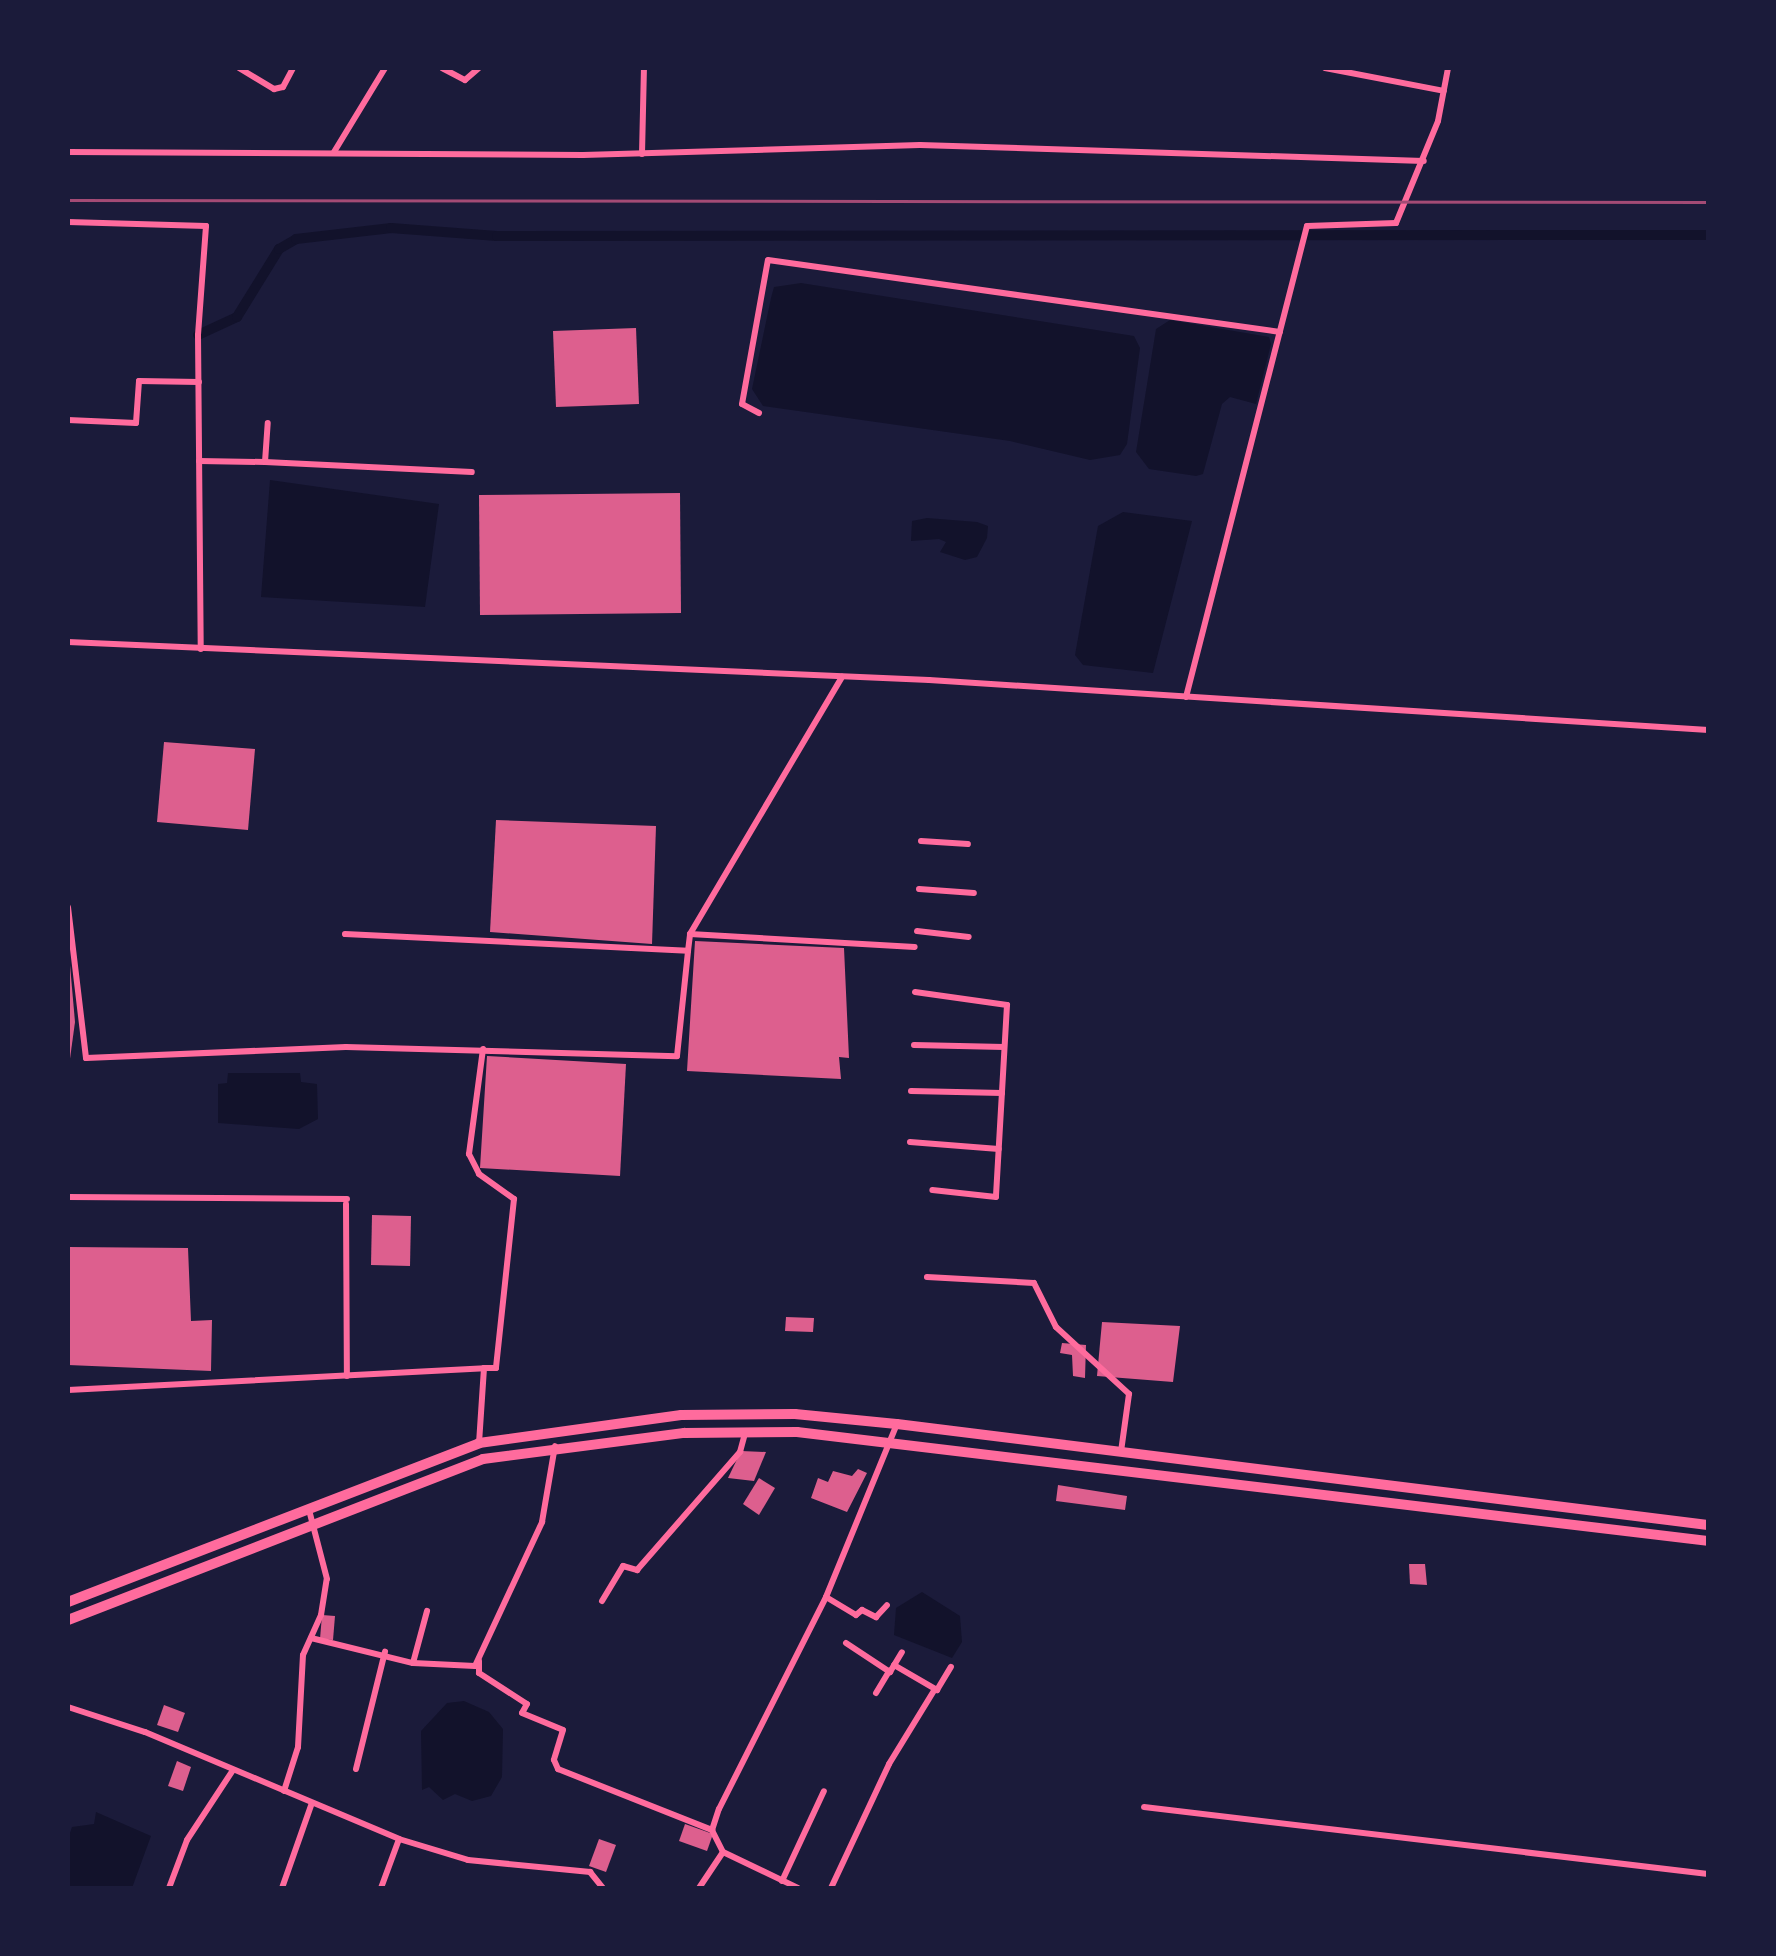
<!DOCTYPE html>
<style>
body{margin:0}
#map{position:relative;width:1776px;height:1956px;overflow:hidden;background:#1b1b3a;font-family:"Open Sans",sans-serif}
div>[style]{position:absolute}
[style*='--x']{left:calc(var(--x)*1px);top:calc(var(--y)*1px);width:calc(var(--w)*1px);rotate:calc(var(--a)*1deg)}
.water>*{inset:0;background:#12122b}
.canal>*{height:10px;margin:-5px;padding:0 5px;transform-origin:5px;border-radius:5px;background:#12122b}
.building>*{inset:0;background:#dd5f8e}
.minor>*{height:6px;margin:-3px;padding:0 3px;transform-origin:3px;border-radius:3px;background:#ff6b9d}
.trunk>*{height:10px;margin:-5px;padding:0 5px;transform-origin:5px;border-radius:5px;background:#ff6b9d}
.rail>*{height:2.5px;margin:-1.25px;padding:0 1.25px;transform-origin:1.25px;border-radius:1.25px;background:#a44b75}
span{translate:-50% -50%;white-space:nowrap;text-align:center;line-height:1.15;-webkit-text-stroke:8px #1b1b3a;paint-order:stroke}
.frame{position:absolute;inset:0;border:70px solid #1b1b3a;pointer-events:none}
</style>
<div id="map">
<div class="water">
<div style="clip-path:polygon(801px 283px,1134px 336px,1140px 348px,1127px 444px,1120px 455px,1090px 460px,1010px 441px,763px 406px,752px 389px,771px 298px,774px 287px)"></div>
<div style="clip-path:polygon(1170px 320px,1269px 337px,1271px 344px,1256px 404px,1230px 397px,1222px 404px,1203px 474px,1196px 476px,1149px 469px,1136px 452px,1156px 329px)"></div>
<div style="clip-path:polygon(270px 480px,439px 504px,425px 607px,261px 597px)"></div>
<div style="clip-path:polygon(1123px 512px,1192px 521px,1153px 673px,1083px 665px,1075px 655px,1098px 526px)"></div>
<div style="clip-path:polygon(927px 518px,977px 522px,988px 526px,987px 538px,977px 557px,965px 560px,940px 552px,946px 542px,939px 539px,911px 541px,912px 521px)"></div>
<div style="clip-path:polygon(228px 1073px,300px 1073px,301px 1082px,317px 1084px,318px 1119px,299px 1129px,218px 1123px,218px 1084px,227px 1083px)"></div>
<div style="clip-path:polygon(922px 1592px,960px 1616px,962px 1642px,952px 1658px,894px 1635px,896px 1608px)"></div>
<div style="clip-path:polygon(464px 1701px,489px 1712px,503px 1729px,502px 1777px,491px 1796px,472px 1801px,455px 1794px,443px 1800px,429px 1787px,422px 1790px,421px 1731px,447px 1703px)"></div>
<div style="clip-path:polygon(96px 1812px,151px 1836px,132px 1888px,68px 1888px,68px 1839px,72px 1827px,94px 1824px)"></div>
</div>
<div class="canal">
<div style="--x:198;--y:335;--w:43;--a:-24.8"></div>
<div style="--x:237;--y:317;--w:80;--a:-58.3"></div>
<div style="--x:279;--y:249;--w:20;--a:-30"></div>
<div style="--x:296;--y:239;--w:96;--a:-6.6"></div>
<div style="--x:391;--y:228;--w:106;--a:4.3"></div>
<div style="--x:497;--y:236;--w:1211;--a:-0.05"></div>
</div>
<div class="building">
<div style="clip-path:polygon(636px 328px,639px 404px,556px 407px,553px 331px)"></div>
<div style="clip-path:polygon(680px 493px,681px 613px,480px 615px,479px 495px)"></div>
<div style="clip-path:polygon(164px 742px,255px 749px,248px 830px,157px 822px)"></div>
<div style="clip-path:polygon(496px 820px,656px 826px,652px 944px,490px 932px)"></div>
<div style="clip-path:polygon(695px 941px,844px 948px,849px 1058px,839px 1057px,841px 1079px,687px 1071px)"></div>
<div style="clip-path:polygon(70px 965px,75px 1022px,69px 1066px,68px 966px)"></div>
<div style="clip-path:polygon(487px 1056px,626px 1064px,620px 1176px,480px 1168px)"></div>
<div style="clip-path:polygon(372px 1215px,411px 1216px,410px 1266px,371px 1265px)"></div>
<div style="clip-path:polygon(68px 1247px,188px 1248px,191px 1321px,212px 1320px,211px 1371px,68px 1365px)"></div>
<div style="clip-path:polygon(786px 1317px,814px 1318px,813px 1332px,785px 1331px)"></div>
<div style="clip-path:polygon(1102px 1322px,1180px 1326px,1173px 1382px,1097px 1376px)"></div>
<div style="clip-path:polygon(1062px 1343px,1086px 1345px,1085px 1378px,1073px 1376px,1072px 1355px,1060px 1353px)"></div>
<div style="clip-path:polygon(741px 1451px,766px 1452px,754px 1481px,728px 1478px)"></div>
<div style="clip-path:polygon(858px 1469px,867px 1473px,847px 1512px,811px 1498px,818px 1478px,828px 1482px,833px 1471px,852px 1476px)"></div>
<div style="clip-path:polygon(759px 1478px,775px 1488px,759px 1515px,743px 1504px)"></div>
<div style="clip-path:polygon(1058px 1485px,1127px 1496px,1125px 1510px,1056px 1501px)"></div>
<div style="clip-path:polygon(1409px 1564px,1425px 1564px,1427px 1585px,1410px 1584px)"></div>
<div style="clip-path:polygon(322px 1615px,335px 1616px,333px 1640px,320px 1639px)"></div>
<div style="clip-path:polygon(164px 1705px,185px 1713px,178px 1732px,157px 1725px)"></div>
<div style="clip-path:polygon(177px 1761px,191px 1767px,183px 1791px,168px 1786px)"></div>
<div style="clip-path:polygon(685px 1824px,713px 1834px,707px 1851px,679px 1841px)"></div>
<div style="clip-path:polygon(599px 1839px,616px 1845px,606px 1872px,589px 1866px)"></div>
</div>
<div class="minor">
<div style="--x:239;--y:68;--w:41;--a:31"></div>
<div style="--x:274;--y:89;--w:9;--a:-13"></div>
<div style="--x:283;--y:87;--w:21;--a:-62"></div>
<div style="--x:442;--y:68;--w:26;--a:28"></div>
<div style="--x:465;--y:80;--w:18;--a:-41"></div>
<div style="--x:1325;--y:68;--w:121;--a:10.9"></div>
<div style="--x:68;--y:152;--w:515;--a:0.33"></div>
<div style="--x:583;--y:155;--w:337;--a:-1.7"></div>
<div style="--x:920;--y:145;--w:504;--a:1.82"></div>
<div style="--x:334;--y:152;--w:98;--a:-58.7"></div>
<div style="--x:642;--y:154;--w:86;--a:-88.7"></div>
<div style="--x:68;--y:222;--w:138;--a:1.7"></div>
<div style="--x:206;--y:226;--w:109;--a:94.2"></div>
<div style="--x:198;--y:335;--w:314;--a:89.5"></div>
<div style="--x:759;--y:413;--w:19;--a:-152"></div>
<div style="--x:742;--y:404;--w:146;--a:-79.8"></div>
<div style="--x:768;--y:260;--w:517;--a:8"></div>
<div style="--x:68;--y:420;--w:68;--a:2.5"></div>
<div style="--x:136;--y:423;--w:42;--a:-85.9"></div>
<div style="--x:139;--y:381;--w:60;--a:1"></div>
<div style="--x:199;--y:461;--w:66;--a:0.9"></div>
<div style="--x:265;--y:462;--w:39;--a:-86"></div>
<div style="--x:265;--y:462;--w:207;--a:2.8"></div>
<div style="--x:68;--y:642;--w:862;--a:2.53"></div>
<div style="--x:929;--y:680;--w:781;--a:3.67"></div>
<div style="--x:1186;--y:697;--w:486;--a:-75.6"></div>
<div style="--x:1307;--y:226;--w:89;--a:-1.9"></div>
<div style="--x:1396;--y:223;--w:110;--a:-67.6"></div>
<div style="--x:1438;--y:121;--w:54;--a:-79.3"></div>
<div style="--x:921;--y:841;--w:47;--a:3.7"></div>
<div style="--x:919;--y:889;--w:55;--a:4.2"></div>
<div style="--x:68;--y:907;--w:152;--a:83.2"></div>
<div style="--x:86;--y:1058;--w:260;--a:-2.4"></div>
<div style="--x:346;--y:1047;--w:331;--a:1.6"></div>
<div style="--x:677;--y:1056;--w:106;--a:-84"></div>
<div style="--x:917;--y:931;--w:52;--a:6.6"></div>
<div style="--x:345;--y:934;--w:343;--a:2.8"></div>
<div style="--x:688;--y:951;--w:17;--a:-83"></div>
<div style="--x:690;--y:934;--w:225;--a:3.3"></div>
<div style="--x:690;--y:934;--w:299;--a:-59.4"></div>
<div style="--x:915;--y:992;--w:93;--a:8"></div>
<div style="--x:1007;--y:1005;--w:192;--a:93.3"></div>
<div style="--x:996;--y:1197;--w:64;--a:-173.8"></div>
<div style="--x:914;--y:1045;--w:90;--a:1.3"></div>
<div style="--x:483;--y:1049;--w:106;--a:97.6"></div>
<div style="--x:469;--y:1154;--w:22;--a:63"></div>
<div style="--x:479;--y:1174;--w:43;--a:35.5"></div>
<div style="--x:514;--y:1199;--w:170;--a:96.1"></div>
<div style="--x:496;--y:1368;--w:12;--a:180"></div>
<div style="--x:911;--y:1091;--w:91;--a:1.3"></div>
<div style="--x:910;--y:1142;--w:89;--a:4.5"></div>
<div style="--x:68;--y:1197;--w:279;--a:0.4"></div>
<div style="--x:346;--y:1204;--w:172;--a:89.7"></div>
<div style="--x:927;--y:1277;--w:107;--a:3.2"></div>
<div style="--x:1034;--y:1283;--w:49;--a:63.4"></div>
<div style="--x:1056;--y:1327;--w:99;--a:42.5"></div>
<div style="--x:1129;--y:1394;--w:59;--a:97.9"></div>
<div style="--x:68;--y:1390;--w:417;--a:-3"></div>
<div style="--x:484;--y:1368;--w:75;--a:93.8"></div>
<div style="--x:826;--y:1597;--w:35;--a:31"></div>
<div style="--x:856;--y:1615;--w:8;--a:-40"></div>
<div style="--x:862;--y:1610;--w:16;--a:27"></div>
<div style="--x:876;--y:1617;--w:16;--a:-47"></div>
<div style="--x:602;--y:1601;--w:41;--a:-59"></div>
<div style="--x:623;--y:1566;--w:15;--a:16"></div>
<div style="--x:637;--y:1570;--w:157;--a:-48.9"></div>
<div style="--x:740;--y:1452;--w:20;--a:-75"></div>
<div style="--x:311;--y:1638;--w:105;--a:13.8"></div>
<div style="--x:413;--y:1663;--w:62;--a:2.8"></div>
<div style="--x:475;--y:1666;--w:159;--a:-65"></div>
<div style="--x:542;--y:1522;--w:77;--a:-80.3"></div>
<div style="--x:846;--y:1643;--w:53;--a:33.4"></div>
<div style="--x:890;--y:1672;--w:23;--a:-59"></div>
<div style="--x:479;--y:1661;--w:12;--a:90"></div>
<div style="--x:479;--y:1673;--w:57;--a:32.9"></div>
<div style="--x:527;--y:1704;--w:10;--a:119"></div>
<div style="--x:522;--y:1713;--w:44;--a:22.5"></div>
<div style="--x:563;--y:1730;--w:31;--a:107"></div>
<div style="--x:554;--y:1760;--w:10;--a:66"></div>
<div style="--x:558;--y:1769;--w:166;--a:21.6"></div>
<div style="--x:413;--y:1663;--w:54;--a:-74.9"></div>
<div style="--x:894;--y:1665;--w:50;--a:30.2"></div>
<div style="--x:937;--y:1690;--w:27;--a:-59"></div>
<div style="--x:876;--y:1693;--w:26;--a:-59"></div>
<div style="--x:68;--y:1707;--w:81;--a:18"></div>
<div style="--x:145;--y:1732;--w:276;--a:22.8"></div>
<div style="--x:399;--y:1839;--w:72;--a:16.9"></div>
<div style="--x:468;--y:1860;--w:123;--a:5.6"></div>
<div style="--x:590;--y:1872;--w:21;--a:51"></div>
<div style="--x:356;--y:1769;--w:121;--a:-76.1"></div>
<div style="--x:284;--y:1791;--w:46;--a:-72.3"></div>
<div style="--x:298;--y:1747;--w:92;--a:-86.9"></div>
<div style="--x:303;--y:1655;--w:44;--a:-65.8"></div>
<div style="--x:321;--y:1615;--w:36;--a:-81"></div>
<div style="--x:327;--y:1579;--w:71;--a:-104.6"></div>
<div style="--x:1144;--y:1807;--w:568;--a:6.77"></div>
<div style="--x:723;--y:1852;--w:83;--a:25.6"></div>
<div style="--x:782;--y:1881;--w:99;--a:-65"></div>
<div style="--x:169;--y:1888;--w:51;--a:-69.4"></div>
<div style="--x:187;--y:1840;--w:84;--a:-56.7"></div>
<div style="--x:282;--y:1888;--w:90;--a:-70.6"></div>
<div style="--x:381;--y:1888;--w:52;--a:-69.8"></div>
<div style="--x:699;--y:1888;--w:43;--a:-56.3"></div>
<div style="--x:723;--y:1852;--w:25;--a:-117"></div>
<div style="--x:712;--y:1830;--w:22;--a:-72"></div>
<div style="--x:719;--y:1809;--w:237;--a:-63.2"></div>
<div style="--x:826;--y:1597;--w:187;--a:-67.7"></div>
<div style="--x:831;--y:1888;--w:137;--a:-64.9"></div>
<div style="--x:889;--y:1764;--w:88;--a:-58.5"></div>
</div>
<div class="trunk">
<div style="--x:68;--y:1602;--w:441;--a:-21.1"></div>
<div style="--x:479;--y:1443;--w:204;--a:-7.9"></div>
<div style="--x:681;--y:1415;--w:114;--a:-0.5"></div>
<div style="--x:795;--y:1414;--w:102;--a:5.6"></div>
<div style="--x:897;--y:1424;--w:817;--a:7.1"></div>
<div style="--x:68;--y:1620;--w:445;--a:-21.2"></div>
<div style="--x:483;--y:1459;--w:203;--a:-7.4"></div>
<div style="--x:684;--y:1433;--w:113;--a:-0.5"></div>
<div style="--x:797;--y:1432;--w:917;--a:6.82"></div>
</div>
<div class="rail">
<div style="--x:68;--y:200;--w:1640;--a:0.07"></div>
</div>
<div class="frame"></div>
</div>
